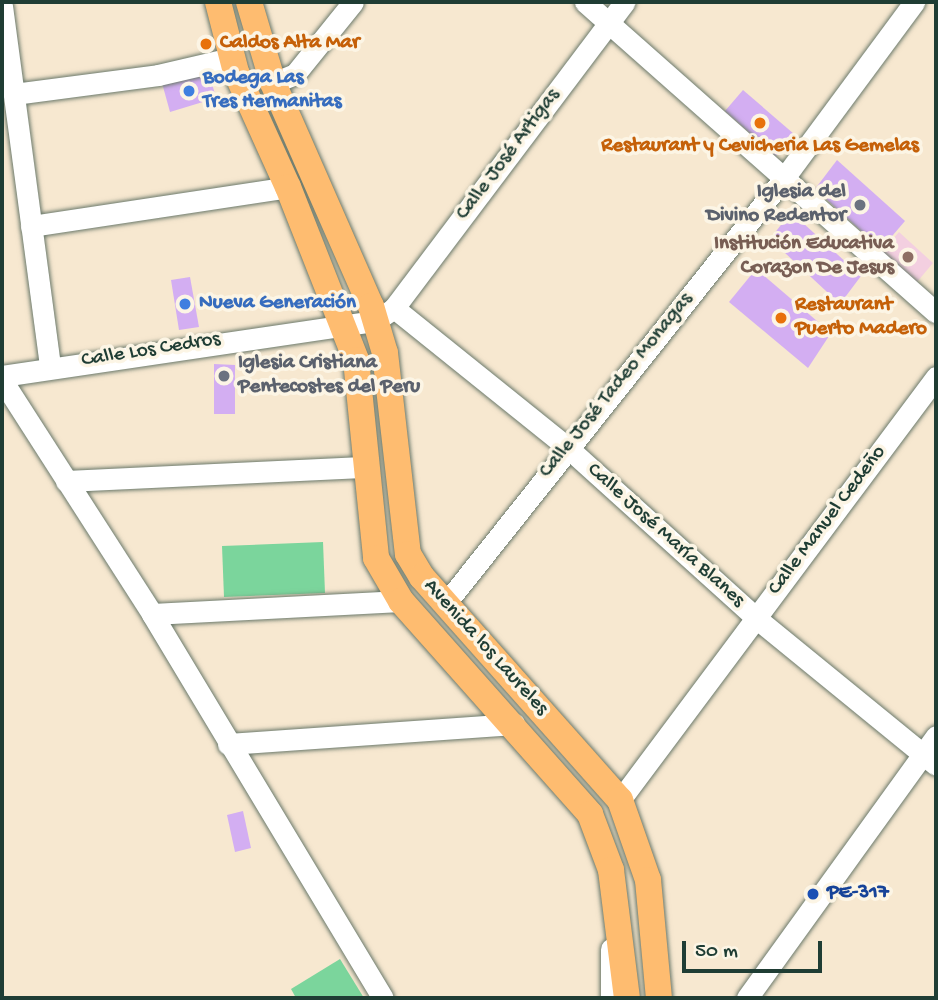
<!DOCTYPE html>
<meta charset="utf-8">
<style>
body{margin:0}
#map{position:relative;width:938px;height:1000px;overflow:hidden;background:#f7e8d0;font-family:"Gochi Hand",sans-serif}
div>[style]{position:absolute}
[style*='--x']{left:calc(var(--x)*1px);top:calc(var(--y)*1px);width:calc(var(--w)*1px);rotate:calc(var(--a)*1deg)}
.built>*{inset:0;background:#f3cfe0}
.green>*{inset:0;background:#7bd59c}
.building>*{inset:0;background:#d3aef2}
.roads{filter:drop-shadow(0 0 2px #6b796b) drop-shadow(0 0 2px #6b796b)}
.minor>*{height:21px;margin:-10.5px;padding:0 10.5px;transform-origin:10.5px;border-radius:10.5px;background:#fff}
.major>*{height:26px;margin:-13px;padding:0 13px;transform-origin:13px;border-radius:13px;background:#febc70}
.dots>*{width:19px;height:19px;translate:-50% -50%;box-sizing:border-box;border:4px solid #fcf5e5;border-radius:50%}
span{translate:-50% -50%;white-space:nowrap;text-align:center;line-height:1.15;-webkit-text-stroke:7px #fcf5e5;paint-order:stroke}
.food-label{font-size:21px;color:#c56008;font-weight:700}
.left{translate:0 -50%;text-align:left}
.shop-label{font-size:21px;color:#366cbe;font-weight:700}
.street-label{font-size:21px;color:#1f3d34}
.worship-label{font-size:21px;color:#5b616d;font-weight:700}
.right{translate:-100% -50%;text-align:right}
.education-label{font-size:21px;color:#785e54;font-weight:700}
.transit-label{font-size:21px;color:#164399;font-weight:700}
.frame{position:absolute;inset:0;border:4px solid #1f3d34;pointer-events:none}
.scale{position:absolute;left:682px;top:941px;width:140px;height:32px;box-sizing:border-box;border:4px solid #1f3d34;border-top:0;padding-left:9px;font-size:21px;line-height:24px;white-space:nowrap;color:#1f3d34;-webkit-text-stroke:5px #fcf5e5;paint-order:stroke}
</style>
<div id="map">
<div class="built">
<div style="clip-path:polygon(899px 232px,933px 263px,917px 282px,882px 251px)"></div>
</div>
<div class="green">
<div style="clip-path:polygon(323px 542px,325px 593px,224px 597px,222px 546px)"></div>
<div style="clip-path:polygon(340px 959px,364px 998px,296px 998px,291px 989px)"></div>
</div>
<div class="building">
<div style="clip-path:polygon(208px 69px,216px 98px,170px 112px,162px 83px)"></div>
<div style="clip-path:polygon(743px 90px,794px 134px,776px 156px,725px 111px)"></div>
<div style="clip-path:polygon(837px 160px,905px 221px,881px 249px,815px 189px)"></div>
<div style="clip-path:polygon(791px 212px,861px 276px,840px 304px,770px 239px)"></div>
<div style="clip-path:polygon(756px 269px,831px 333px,808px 368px,729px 302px)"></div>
<div style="clip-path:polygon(190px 277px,199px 327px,179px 330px,171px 280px)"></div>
<div style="clip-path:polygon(214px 364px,235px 365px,235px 414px,214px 414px)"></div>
<div style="clip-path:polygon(243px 811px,251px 848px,235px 852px,227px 815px)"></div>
</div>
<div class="roads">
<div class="minor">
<div style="--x:585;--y:2;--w:468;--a:41.5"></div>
<div style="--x:2;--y:6;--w:363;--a:82.4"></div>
<div style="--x:273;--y:83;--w:24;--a:-22"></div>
<div style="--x:295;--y:74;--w:92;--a:-51.1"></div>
<div style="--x:14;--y:94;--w:145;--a:-7.5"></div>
<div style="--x:158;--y:75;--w:75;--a:-13.1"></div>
<div style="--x:31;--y:226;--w:260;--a:-8.6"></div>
<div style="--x:394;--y:308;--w:222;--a:38.8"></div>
<div style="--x:567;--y:447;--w:255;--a:42.1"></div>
<div style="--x:756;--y:618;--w:232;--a:39.2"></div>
<div style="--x:2;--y:376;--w:377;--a:-8.4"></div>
<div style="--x:375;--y:321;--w:23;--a:-34"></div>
<div style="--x:394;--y:308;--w:383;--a:-53"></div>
<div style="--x:2;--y:380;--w:278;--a:57.3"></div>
<div style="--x:152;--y:614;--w:448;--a:59"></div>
<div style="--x:66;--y:481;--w:302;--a:-2.7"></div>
<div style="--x:446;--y:603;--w:543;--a:-51.5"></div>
<div style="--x:784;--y:178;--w:219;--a:-53.5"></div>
<div style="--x:152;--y:614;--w:249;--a:-3"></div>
<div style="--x:228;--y:744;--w:287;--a:-4"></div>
<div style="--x:620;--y:800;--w:528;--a:-53.24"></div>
<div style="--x:611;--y:949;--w:49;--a:90"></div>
<div style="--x:747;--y:998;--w:323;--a:-54.2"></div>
</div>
<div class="major">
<div style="--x:218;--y:2;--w:72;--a:75.6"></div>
<div style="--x:236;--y:72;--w:126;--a:65.7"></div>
<div style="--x:288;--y:187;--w:186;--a:68.5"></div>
<div style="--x:356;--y:360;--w:199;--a:84.2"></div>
<div style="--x:376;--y:558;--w:50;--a:59.8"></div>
<div style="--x:401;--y:601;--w:285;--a:48.4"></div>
<div style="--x:590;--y:814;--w:60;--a:69.4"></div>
<div style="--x:611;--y:870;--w:129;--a:82.9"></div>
<div style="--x:249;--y:2;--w:84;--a:73.5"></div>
<div style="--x:273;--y:83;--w:244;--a:66.3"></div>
<div style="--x:371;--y:306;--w:49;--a:73.4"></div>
<div style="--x:385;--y:353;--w:202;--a:83.5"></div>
<div style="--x:408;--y:554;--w:27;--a:59"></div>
<div style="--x:422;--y:577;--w:298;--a:48.4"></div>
<div style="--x:620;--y:800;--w:85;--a:70.7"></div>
<div style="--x:648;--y:880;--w:119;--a:84.7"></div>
</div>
</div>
<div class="dots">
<div style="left:206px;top:44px;background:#e8710a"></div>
<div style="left:189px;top:91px;background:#3f7fe0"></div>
<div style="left:760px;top:123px;background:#e8710a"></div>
<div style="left:860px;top:205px;background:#6b7280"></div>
<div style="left:908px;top:257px;background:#8d6e63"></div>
<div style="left:185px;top:304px;background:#3f7fe0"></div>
<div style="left:781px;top:318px;background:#e8710a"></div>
<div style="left:224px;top:376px;background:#6b7280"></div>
<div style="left:813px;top:894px;background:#1a4fb4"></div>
</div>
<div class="food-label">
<span class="left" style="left:220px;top:44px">Caldos Alta Mar</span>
<span style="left:760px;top:147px">Restaurant y Cevicheria Las Gemelas</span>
<span class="left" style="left:795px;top:318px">Restaurant<br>Puerto Madero</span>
</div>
<div class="shop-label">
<span class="left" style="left:203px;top:91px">Bodega Las<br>Tres Hermanitas</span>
<span class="left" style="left:199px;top:304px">Nueva Generación</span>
</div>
<div class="street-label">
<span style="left:509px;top:155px;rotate:-53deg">Calle José Artigas</span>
<span style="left:151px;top:351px;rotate:-9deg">Calle Los Cedros</span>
<span style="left:617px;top:386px;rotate:-51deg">Calle José Tadeo Monagas</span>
<span style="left:828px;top:521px;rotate:-53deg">Calle Manuel Cedeño</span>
<span style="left:665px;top:536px;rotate:42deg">Calle José María Blanes</span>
<span style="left:485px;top:648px;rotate:48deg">Avenida los Laureles</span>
</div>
<div class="worship-label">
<span class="right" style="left:846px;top:205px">Iglesia del<br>Divino Redentor</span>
<span class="left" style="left:238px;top:376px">Iglesia Cristiana<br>Pentecostes del Peru</span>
</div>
<div class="education-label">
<span class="right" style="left:894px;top:257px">Institución Educativa<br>Corazon De Jesus</span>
</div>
<div class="transit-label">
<span class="left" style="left:827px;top:894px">PE-317</span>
</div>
<div class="frame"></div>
<div class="scale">50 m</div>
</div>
